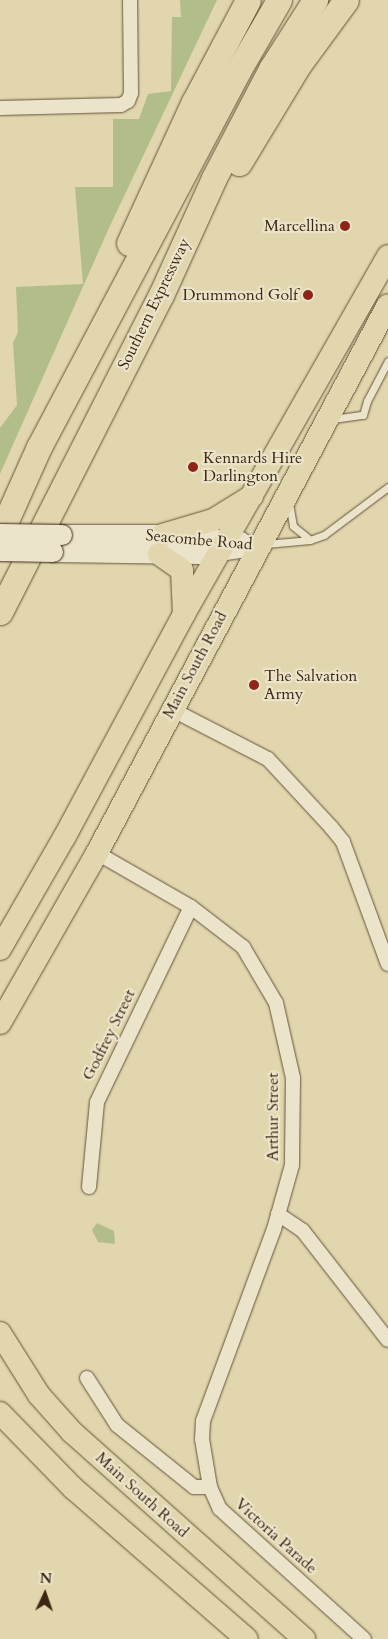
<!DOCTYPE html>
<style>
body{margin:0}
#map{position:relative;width:388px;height:1639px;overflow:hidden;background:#e1d6ad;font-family:Cardo,serif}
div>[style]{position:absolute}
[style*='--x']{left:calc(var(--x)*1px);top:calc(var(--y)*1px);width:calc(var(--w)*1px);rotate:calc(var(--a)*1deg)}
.green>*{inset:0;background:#b2be8a}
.roads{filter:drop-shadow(0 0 1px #65533a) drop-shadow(0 0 1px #65533a)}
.service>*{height:7px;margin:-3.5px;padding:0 3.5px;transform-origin:3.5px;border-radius:3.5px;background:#ece4ca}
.minor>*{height:14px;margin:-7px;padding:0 7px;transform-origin:7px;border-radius:7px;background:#ece4ca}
.secondary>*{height:20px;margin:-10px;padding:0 10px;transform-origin:10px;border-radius:10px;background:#ece4ca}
.trunk>*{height:22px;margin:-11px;padding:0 11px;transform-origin:11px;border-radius:11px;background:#e1d6ad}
.motorway>*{height:25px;margin:-12.5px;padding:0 12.5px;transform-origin:12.5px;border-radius:12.5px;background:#e1d6ad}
.bridges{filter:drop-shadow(0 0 1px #3c2714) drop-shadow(0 0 1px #3c2714)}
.secondary-bridge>*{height:20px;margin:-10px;padding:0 10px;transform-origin:10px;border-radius:10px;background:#ece4ca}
.dots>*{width:14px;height:14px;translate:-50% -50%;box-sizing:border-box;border:2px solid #ece4ca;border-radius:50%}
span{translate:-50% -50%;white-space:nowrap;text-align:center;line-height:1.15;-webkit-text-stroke:4.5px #ece4ca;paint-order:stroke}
.poi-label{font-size:16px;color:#3c2714}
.right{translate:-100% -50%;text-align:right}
.left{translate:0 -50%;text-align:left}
.street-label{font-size:16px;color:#3c2714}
.north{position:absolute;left:20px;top:1569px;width:50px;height:50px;-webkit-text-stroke:4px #ece4ca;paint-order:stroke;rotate:3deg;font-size:14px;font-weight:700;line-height:20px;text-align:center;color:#3c2714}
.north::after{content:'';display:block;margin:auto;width:18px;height:22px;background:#3c2714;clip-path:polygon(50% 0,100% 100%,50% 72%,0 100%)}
</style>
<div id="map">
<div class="green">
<div style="clip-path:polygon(180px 0,217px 0,109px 228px,0 474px,0 428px,17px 405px,13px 343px,18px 332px,16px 287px,83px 284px,75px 187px,113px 187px,113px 119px,139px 119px,148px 94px,171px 91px,172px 17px,181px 17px)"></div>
<div style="clip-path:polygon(97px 1223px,114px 1231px,115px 1244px,98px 1242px,92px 1230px)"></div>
</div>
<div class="roads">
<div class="service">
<div style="--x:333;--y:419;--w:30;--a:-8"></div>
<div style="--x:363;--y:415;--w:15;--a:-74"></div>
<div style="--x:367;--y:401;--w:45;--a:-62.3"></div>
<div style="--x:289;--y:503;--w:23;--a:80"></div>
<div style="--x:293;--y:526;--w:21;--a:39"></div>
<div style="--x:266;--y:544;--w:44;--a:-5.2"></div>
<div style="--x:310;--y:540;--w:15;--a:-20"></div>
<div style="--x:324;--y:535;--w:80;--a:-36.9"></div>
</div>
<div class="minor">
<div style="--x:0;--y:108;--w:121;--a:-1.4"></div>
<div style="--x:121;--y:105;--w:8;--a:-30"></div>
<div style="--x:128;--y:101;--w:9;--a:-69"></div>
<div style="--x:131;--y:93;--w:93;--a:-90.6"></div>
<div style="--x:171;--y:709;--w:109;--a:27.3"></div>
<div style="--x:268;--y:759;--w:93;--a:47.2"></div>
<div style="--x:331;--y:827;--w:19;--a:51"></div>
<div style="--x:343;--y:842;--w:130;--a:69.8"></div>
<div style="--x:97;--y:853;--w:108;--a:29.9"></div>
<div style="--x:191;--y:907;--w:66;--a:37.6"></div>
<div style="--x:243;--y:947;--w:65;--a:59.5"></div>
<div style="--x:276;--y:1003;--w:77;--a:77.2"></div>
<div style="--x:293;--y:1078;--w:87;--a:90.7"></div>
<div style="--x:292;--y:1165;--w:66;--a:105.7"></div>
<div style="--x:274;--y:1229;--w:205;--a:110.3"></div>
<div style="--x:203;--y:1421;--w:18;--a:93"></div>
<div style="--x:202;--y:1439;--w:49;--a:80.5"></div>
<div style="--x:89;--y:1187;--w:85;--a:-84.6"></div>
<div style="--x:97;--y:1102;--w:216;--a:-64.3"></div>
<div style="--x:278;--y:1214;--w:30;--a:34"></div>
<div style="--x:303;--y:1231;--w:138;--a:52.1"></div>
<div style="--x:87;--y:1378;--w:56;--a:57.4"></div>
<div style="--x:117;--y:1425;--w:99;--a:38.8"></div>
<div style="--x:194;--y:1487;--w:16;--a:0"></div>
<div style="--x:210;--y:1487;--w:24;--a:66"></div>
<div style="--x:220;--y:1509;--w:194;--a:42.1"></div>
</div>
<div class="secondary">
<div style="--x:62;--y:535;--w:100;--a:0"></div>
<div style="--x:162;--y:535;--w:79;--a:5.1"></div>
<div style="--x:53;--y:552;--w:146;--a:0.8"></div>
<div style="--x:199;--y:554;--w:62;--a:-8.4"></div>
</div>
<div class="trunk">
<div style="--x:162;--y:535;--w:53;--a:-16.4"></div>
<div style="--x:213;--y:520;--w:46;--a:-31.6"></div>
<div style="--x:159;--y:554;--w:28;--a:35"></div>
<div style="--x:182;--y:570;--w:44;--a:87.4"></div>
<div style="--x:0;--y:949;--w:130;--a:-60.1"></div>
<div style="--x:65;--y:836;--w:252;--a:-61.8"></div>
<div style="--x:184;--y:614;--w:412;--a:-60.3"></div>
<div style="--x:0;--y:1023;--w:196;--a:-60.3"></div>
<div style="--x:97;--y:853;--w:620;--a:-62.03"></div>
<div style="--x:0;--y:1333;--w:73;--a:57.8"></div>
<div style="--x:39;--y:1395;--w:50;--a:48.3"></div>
<div style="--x:72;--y:1432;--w:311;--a:41.7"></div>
<div style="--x:0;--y:1413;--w:105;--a:45.8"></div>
<div style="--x:73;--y:1488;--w:230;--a:41"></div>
</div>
<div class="motorway">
<div style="--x:239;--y:163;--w:116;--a:-58.8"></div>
<div style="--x:299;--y:64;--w:79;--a:-53.7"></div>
<div style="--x:129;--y:243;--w:155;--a:-65.3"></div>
<div style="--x:194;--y:102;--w:115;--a:-62.1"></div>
<div style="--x:0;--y:534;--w:95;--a:-65.9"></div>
<div style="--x:39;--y:447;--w:425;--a:-62.1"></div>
<div style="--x:238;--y:71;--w:82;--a:-60"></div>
<div style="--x:0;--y:612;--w:356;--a:-63.1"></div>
<div style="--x:161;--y:295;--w:128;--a:-65.6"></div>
<div style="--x:214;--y:178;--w:123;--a:-62.4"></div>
<div style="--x:271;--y:69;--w:82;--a:-57.5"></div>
</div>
</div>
<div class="bridges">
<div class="secondary-bridge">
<div style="--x:0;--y:534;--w:62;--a:0.9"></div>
<div style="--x:0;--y:551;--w:53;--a:1.1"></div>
</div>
</div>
<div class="dots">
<div style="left:345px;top:226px;background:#8f2418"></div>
<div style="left:308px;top:295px;background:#8f2418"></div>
<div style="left:193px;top:467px;background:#8f2418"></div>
<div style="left:254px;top:685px;background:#8f2418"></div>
</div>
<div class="poi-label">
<span class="right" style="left:335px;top:226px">Marcellina</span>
<span class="right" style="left:298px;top:295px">Drummond Golf</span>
<span class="left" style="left:203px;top:467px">Kennards Hire<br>Darlington</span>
<span class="left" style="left:264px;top:685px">The Salvation<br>Army</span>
</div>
<div class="street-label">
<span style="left:154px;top:304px;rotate:-64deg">Southern Expressway</span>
<span style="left:199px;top:540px;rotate:5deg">Seacombe Road</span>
<span style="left:195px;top:665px;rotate:-62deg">Main South Road</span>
<span style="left:109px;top:1035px;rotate:-64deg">Godfrey Street</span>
<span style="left:273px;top:1117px;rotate:-90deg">Arthur Street</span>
<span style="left:142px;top:1495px;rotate:42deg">Main South Road</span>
<span style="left:276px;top:1536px;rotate:42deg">Victoria Parade</span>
</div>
<div class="north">N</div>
</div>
